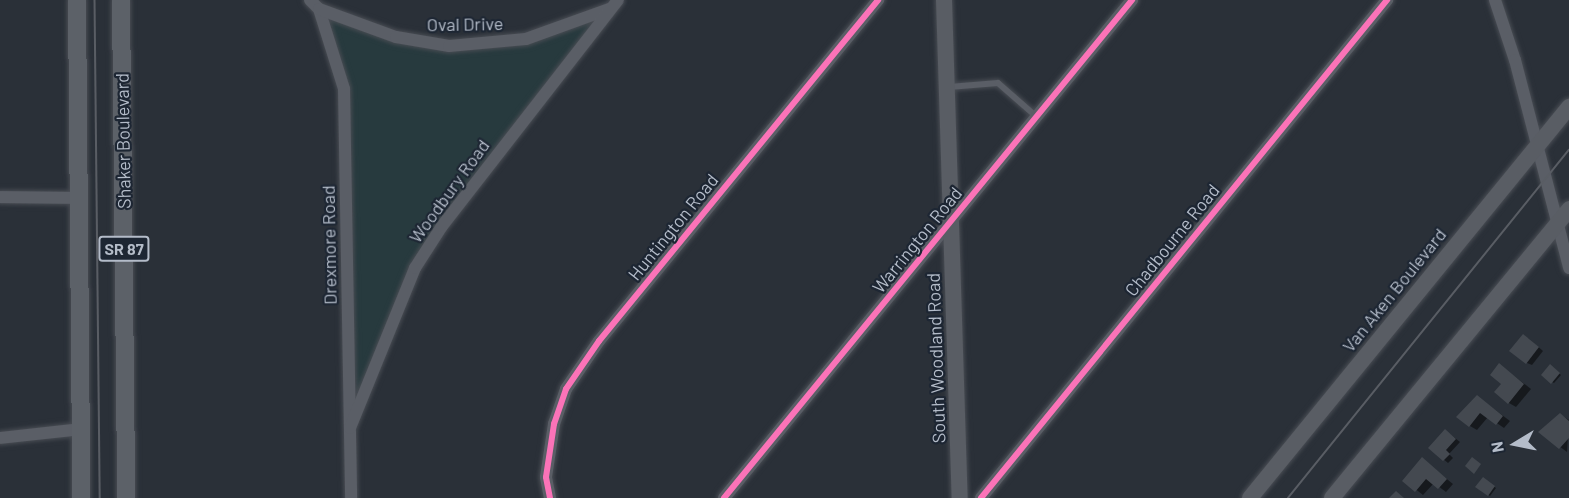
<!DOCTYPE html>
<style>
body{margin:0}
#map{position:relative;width:1569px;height:498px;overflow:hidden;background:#2a3038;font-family:Barlow,sans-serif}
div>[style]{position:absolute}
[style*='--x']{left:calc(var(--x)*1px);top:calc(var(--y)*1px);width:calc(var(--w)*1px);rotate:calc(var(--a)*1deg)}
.green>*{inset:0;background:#273a3e}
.shadow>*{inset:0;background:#0007}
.building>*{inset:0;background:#444950}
.roads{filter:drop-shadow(0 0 2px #484c53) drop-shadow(0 0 2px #484c53)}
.lane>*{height:6px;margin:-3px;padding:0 3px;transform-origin:3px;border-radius:3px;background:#5a5e66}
.street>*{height:12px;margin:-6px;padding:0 6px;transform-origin:6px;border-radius:6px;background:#5a5e66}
.secondary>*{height:16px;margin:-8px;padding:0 8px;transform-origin:8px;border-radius:8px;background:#595d64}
.primary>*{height:18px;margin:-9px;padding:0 9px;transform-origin:9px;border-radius:9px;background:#5c6168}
.tram>*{height:1.5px;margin:-0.75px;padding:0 0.75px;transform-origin:0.75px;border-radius:0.75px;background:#595d64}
.cycleway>*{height:6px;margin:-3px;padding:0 3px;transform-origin:3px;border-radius:3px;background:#fb73b8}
span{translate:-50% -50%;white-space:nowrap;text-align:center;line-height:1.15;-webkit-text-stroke:4.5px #1d2633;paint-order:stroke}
.shield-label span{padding:2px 4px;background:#1d2633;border:2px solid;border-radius:4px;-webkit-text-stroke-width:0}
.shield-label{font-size:16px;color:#b4bcc9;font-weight:700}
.street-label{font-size:18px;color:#b4bcc9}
.north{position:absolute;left:1485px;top:414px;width:60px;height:60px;-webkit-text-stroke:4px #1d2633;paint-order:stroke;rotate:260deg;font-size:16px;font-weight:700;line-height:24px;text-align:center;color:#b4bcc9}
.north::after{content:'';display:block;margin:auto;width:21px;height:27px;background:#b4bcc9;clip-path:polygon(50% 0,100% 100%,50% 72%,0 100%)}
</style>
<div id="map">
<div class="green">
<div style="clip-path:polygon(611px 8px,415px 268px,350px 428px,345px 114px,319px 9px,420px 43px,503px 43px)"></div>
</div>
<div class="shadow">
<div style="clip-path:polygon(1528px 338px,1543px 351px,1532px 365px,1527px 363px)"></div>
<div style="clip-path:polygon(1500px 365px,1531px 389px,1516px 407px,1509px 403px)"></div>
<div style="clip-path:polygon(1552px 367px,1561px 375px,1554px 383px,1552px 382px)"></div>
<div style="clip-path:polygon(1478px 397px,1510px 421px,1504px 428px,1488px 417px,1477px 430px,1470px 426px)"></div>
<div style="clip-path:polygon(1561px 415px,1569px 420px,1567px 452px,1540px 432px)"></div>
<div style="clip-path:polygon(1450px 434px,1460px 442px,1449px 454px,1453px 458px,1448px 463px,1430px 448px)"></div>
<div style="clip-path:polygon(1422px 459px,1453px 484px,1446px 492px,1434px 483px,1423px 495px,1404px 480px)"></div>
<div style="clip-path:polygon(1483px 479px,1496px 488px,1490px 496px,1477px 487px)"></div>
</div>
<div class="building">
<div style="clip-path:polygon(1523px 334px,1539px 347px,1526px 364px,1509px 351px)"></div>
<div style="clip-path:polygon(1499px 363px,1524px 384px,1508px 404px,1494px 392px,1501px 384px,1490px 375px)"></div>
<div style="clip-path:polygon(1550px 364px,1560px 373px,1551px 384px,1541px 375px)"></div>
<div style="clip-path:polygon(1477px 395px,1503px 416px,1496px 425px,1480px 413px,1469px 427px,1456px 417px)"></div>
<div style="clip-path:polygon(1560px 413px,1569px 421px,1569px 438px,1559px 449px,1538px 432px)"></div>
<div style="clip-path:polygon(1445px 429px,1456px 439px,1446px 450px,1450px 454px,1443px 461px,1428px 448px)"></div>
<div style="clip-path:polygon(1422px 457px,1447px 479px,1438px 489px,1426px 479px,1415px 492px,1402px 481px)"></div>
<div style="clip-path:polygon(1472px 457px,1481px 464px,1474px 474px,1465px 466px)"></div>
<div style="clip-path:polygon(1483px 477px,1495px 486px,1488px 496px,1475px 487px)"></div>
<div style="clip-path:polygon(1396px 491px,1404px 498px,1389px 498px)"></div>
</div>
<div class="roads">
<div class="lane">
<div style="--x:949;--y:87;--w:49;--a:-4.7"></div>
<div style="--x:998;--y:83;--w:52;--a:41.1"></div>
</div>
<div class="street">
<div style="--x:310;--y:0;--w:13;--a:45"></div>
<div style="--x:319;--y:9;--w:84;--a:72.6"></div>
<div style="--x:344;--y:89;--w:409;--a:89"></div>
<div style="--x:1495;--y:0;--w:63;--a:71.6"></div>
<div style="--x:1515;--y:60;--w:215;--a:75.4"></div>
<div style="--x:319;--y:9;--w:82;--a:20"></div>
<div style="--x:396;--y:37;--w:54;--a:9.6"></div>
<div style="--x:449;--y:46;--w:77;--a:-5.2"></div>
<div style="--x:526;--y:39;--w:88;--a:-19.9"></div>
<div style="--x:0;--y:197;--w:79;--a:0.7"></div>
<div style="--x:350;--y:428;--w:173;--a:-67.9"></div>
<div style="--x:415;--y:268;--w:50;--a:-57.3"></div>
<div style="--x:442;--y:226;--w:286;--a:-52.1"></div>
<div style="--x:0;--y:438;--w:81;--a:-6.3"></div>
<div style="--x:550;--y:498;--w:21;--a:-101"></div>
<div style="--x:546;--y:477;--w:54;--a:-81.4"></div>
<div style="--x:554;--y:424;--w:37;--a:-71"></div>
<div style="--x:566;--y:389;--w:58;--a:-55.5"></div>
<div style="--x:599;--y:341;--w:441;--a:-50.7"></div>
<div style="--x:724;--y:498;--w:644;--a:-50.67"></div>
<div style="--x:981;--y:498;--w:643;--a:-50.81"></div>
</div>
<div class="secondary">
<div style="--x:944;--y:0;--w:498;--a:88.2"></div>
<div style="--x:1250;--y:498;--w:505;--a:-50.79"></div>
<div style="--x:1332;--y:498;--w:374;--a:-50.6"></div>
</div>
<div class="primary">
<div style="--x:77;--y:0;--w:498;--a:89.5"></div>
<div style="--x:121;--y:0;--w:498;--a:89.4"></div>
</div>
</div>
<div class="tram">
<div style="--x:95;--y:0;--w:498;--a:89.4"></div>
<div style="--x:1288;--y:498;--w:447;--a:-51.1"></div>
</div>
<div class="cycleway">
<div style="--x:550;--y:498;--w:21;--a:-101"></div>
<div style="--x:546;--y:477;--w:54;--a:-81.4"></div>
<div style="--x:554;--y:424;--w:37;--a:-71"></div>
<div style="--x:566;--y:389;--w:58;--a:-55.5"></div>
<div style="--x:599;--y:341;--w:441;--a:-50.7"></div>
<div style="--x:724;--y:498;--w:644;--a:-50.67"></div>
<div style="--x:981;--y:498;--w:643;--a:-50.81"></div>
</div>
<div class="shield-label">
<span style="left:124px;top:249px">SR 87</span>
</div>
<div class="street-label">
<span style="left:465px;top:24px;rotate:-1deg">Oval Drive</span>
<span style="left:123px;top:141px;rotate:-91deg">Shaker Boulevard</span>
<span style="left:449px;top:191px;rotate:-54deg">Woodbury Road</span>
<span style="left:673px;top:227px;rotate:-51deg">Huntington Road</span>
<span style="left:917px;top:240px;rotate:-51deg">Warrington Road</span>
<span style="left:1172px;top:240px;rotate:-51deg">Chadbourne Road</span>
<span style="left:329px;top:245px;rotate:-91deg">Drexmore Road</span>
<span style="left:1394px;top:290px;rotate:-51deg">Van Aken Boulevard</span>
<span style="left:936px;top:358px;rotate:-92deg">South Woodland Road</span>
</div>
<div class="north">N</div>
</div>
